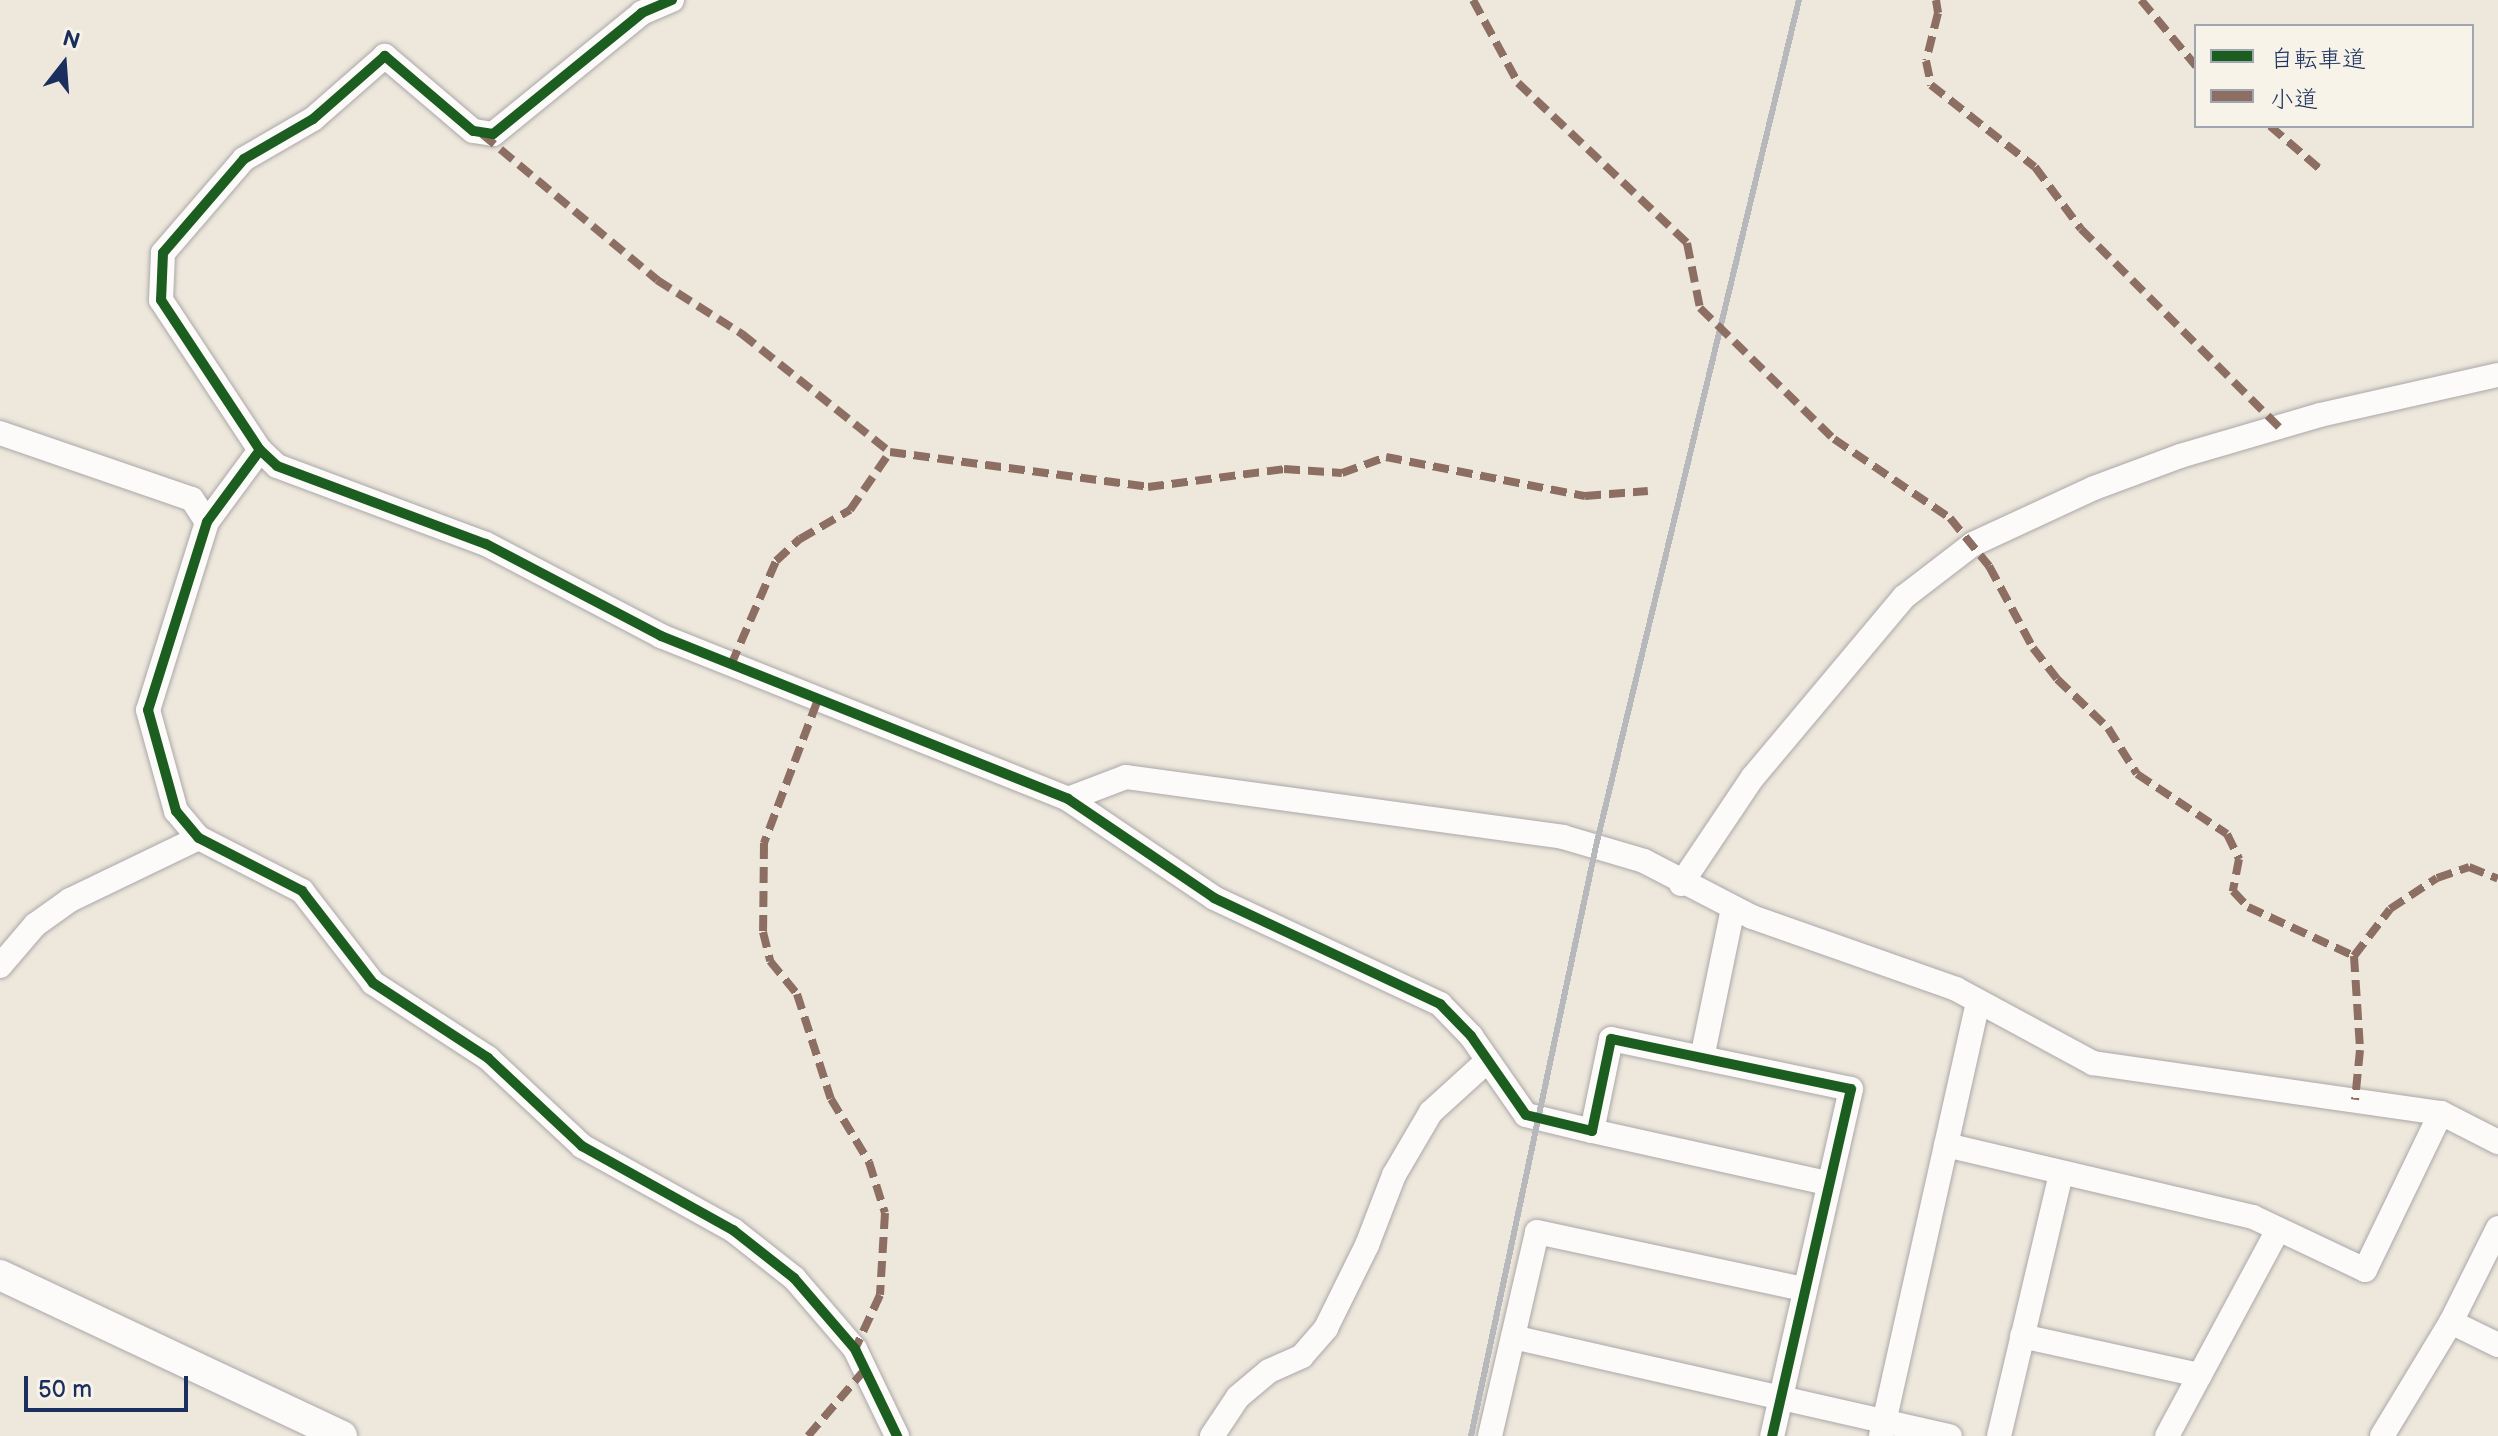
<!DOCTYPE html>
<meta charset="utf-8">
<style>
body{margin:0}
#map{position:relative;width:2498px;height:1436px;overflow:hidden;background:#eee7dc;font-family:"Balsamiq Sans","Klee One",sans-serif}
div>[style]{position:absolute}
[style*='--x']{left:calc(var(--x)*1px);top:calc(var(--y)*1px);width:calc(var(--w)*1px);rotate:calc(var(--a)*1deg)}
.roads{filter:drop-shadow(0 0 2px #aaa8a8) drop-shadow(0 0 2px #aaa8a8)}
.minor>*{height:24px;margin:-12px;padding:0 12px;transform-origin:12px;border-radius:12px;background:#fcfbfa}
.major>*{height:30px;margin:-15px;padding:0 15px;transform-origin:15px;border-radius:15px;background:#fcfbfa}
.rail>*{height:6px;margin:-3px;padding:0 3px;transform-origin:3px;border-radius:3px;background:#b7b8bc}
.quiet>*{height:8px;margin-top:-4px;transform-origin:0;background:repeating-linear-gradient(90deg,#8d6e63 0 16px,transparent 0 24px)}
.cycleway>*{height:10px;margin:-5px;padding:0 5px;transform-origin:5px;border-radius:5px;background:#1b5e20}
span{translate:-50% -50%;white-space:nowrap;text-align:center;line-height:1.15;-webkit-text-stroke:8px #f7f3e8;paint-order:stroke}
.legend{position:absolute;left:2194px;top:24px;width:280px;height:104px;box-sizing:border-box;background:#f7f3e8;border:2px solid #9fa5b1;margin:0;padding:10px 14px;list-style:none;font-size:24px;color:#1b2f5e}
.legend li{display:flex;align-items:center;gap:16px;height:40px}
.legend b{width:40px;border:2px solid #9fa5b1}
.north{position:absolute;left:24px;top:24px;width:80px;height:80px;-webkit-text-stroke:6px #f7f3e8;paint-order:stroke;rotate:17deg;font-size:22px;font-weight:700;line-height:32px;text-align:center;color:#1b2f5e}
.north::after{content:'';display:block;margin:auto;width:28px;height:36px;background:#1b2f5e;clip-path:polygon(50% 0,100% 100%,50% 72%,0 100%)}
.scale{position:absolute;left:24px;top:1376px;width:164px;height:36px;box-sizing:border-box;border:4px solid #1b2f5e;border-top:0;padding-left:10px;font-size:24px;line-height:28px;white-space:nowrap;color:#1b2f5e;-webkit-text-stroke:6px #f7f3e8;paint-order:stroke}
</style>
<div id="map">
<div class="roads">
<div class="minor">
<div style="--x:672;--y:0;--w:33;--a:157"></div>
<div style="--x:642;--y:13;--w:192;--a:140.9"></div>
<div style="--x:493;--y:134;--w:20;--a:-171"></div>
<div style="--x:473;--y:131;--w:116;--a:-139.6"></div>
<div style="--x:385;--y:56;--w:96;--a:138.8"></div>
<div style="--x:313;--y:119;--w:80;--a:149.9"></div>
<div style="--x:244;--y:159;--w:124;--a:130.8"></div>
<div style="--x:163;--y:253;--w:47;--a:92.4"></div>
<div style="--x:161;--y:300;--w:180;--a:56.6"></div>
<div style="--x:260;--y:450;--w:89;--a:126.4"></div>
<div style="--x:207;--y:522;--w:197;--a:107.4"></div>
<div style="--x:148;--y:710;--w:105;--a:74.5"></div>
<div style="--x:176;--y:811;--w:35;--a:50"></div>
<div style="--x:199;--y:838;--w:116;--a:27.2"></div>
<div style="--x:302;--y:891;--w:116;--a:52.3"></div>
<div style="--x:373;--y:983;--w:137;--a:33.1"></div>
<div style="--x:488;--y:1058;--w:129;--a:43.1"></div>
<div style="--x:582;--y:1146;--w:173;--a:29.1"></div>
<div style="--x:733;--y:1230;--w:78;--a:38.2"></div>
<div style="--x:794;--y:1278;--w:94;--a:49.3"></div>
<div style="--x:855;--y:1349;--w:97;--a:64.2"></div>
<div style="--x:0;--y:433;--w:203;--a:19"></div>
<div style="--x:192;--y:499;--w:27;--a:57"></div>
<div style="--x:260;--y:450;--w:23;--a:43"></div>
<div style="--x:277;--y:466;--w:223;--a:20.5"></div>
<div style="--x:486;--y:544;--w:198;--a:27.7"></div>
<div style="--x:661;--y:636;--w:438;--a:21.8"></div>
<div style="--x:1068;--y:799;--w:176;--a:34.1"></div>
<div style="--x:1214;--y:898;--w:250;--a:25.1"></div>
<div style="--x:1440;--y:1004;--w:45;--a:45.9"></div>
<div style="--x:1471;--y:1036;--w:96;--a:55.2"></div>
<div style="--x:1526;--y:1115;--w:68;--a:13.6"></div>
<div style="--x:1592;--y:1131;--w:94;--a:-78.3"></div>
<div style="--x:1611;--y:1039;--w:245;--a:11.8"></div>
<div style="--x:1851;--y:1089;--w:356;--a:102.8"></div>
<div style="--x:1068;--y:799;--w:62;--a:-20.8"></div>
<div style="--x:1126;--y:777;--w:441;--a:7.8"></div>
<div style="--x:1563;--y:837;--w:84;--a:16.5"></div>
<div style="--x:1644;--y:861;--w:122;--a:27.4"></div>
<div style="--x:1752;--y:917;--w:216;--a:19.4"></div>
<div style="--x:1956;--y:989;--w:156;--a:28.4"></div>
<div style="--x:2093;--y:1063;--w:352;--a:8.2"></div>
<div style="--x:2441;--y:1113;--w:64;--a:27"></div>
<div style="--x:1681;--y:884;--w:129;--a:-56.1"></div>
<div style="--x:1753;--y:777;--w:235;--a:-50"></div>
<div style="--x:1904;--y:597;--w:87;--a:-37.5"></div>
<div style="--x:1973;--y:544;--w:133;--a:-24.8"></div>
<div style="--x:2094;--y:488;--w:92;--a:-20.4"></div>
<div style="--x:2180;--y:456;--w:146;--a:-16.3"></div>
<div style="--x:2320;--y:415;--w:182;--a:-12.7"></div>
<div style="--x:0;--y:966;--w:54;--a:-49.5"></div>
<div style="--x:35;--y:925;--w:43;--a:-35.5"></div>
<div style="--x:70;--y:900;--w:143;--a:-25.7"></div>
<div style="--x:1702;--y:1058;--w:153;--a:-78.3"></div>
<div style="--x:1592;--y:1131;--w:240;--a:12.5"></div>
<div style="--x:1946;--y:1145;--w:315;--a:13.2"></div>
<div style="--x:2253;--y:1217;--w:124;--a:25.3"></div>
<div style="--x:2365;--y:1270;--w:174;--a:-64.2"></div>
<div style="--x:2451;--y:1322;--w:52;--a:26.1"></div>
<div style="--x:2022;--y:1336;--w:182;--a:12.4"></div>
<div style="--x:1513;--y:1337;--w:448;--a:12.8"></div>
<div style="--x:1212;--y:1436;--w:47;--a:-56.3"></div>
<div style="--x:1238;--y:1397;--w:40;--a:-40"></div>
<div style="--x:1269;--y:1371;--w:36;--a:-24"></div>
<div style="--x:1302;--y:1356;--w:37;--a:-49"></div>
<div style="--x:1326;--y:1328;--w:93;--a:-63.7"></div>
<div style="--x:1367;--y:1245;--w:75;--a:-68.9"></div>
<div style="--x:1394;--y:1175;--w:73;--a:-59.6"></div>
<div style="--x:1431;--y:1112;--w:76;--a:-42.3"></div>
<div style="--x:1490;--y:1436;--w:209;--a:-77"></div>
<div style="--x:1537;--y:1232;--w:271;--a:12.1"></div>
<div style="--x:1881;--y:1436;--w:445;--a:-77.4"></div>
<div style="--x:1999;--y:1436;--w:269;--a:-76.7"></div>
<div style="--x:2167;--y:1436;--w:232;--a:-61.7"></div>
<div style="--x:2382;--y:1436;--w:133;--a:-58.8"></div>
<div style="--x:2451;--y:1322;--w:105;--a:-63.4"></div>
</div>
<div class="major">
<div style="--x:0;--y:1275;--w:378;--a:25.2"></div>
</div>
</div>
<div class="rail">
<div style="--x:1471;--y:1436;--w:603;--a:-78.04"></div>
<div style="--x:1596;--y:846;--w:870;--a:-76.51"></div>
</div>
<div class="quiet">
<div style="--x:1473;--y:0;--w:94;--a:61.5"></div>
<div style="--x:1518;--y:83;--w:233;--a:43.4"></div>
<div style="--x:1687;--y:243;--w:66;--a:78.7"></div>
<div style="--x:1700;--y:308;--w:187;--a:44.4"></div>
<div style="--x:1834;--y:439;--w:140;--a:34.3"></div>
<div style="--x:1950;--y:518;--w:62;--a:50.9"></div>
<div style="--x:1989;--y:566;--w:93;--a:61.8"></div>
<div style="--x:2033;--y:648;--w:39;--a:52"></div>
<div style="--x:2057;--y:679;--w:71;--a:43.9"></div>
<div style="--x:2108;--y:728;--w:54;--a:57.8"></div>
<div style="--x:2137;--y:774;--w:108;--a:33.7"></div>
<div style="--x:2227;--y:834;--w:28;--a:64"></div>
<div style="--x:2239;--y:859;--w:33;--a:101"></div>
<div style="--x:2233;--y:891;--w:22;--a:47"></div>
<div style="--x:2248;--y:907;--w:117;--a:24.8"></div>
<div style="--x:2354;--y:956;--w:94;--a:86.3"></div>
<div style="--x:2360;--y:1050;--w:50;--a:95.7"></div>
<div style="--x:1936;--y:0;--w:13;--a:81"></div>
<div style="--x:1938;--y:13;--w:49;--a:104"></div>
<div style="--x:1926;--y:61;--w:25;--a:78"></div>
<div style="--x:1931;--y:85;--w:132;--a:38.3"></div>
<div style="--x:2035;--y:167;--w:77;--a:53.4"></div>
<div style="--x:2081;--y:229;--w:280;--a:45"></div>
<div style="--x:2141;--y:0;--w:86;--a:50.2"></div>
<div style="--x:2270;--y:126;--w:67;--a:40.8"></div>
<div style="--x:482;--y:134;--w:228;--a:39.8"></div>
<div style="--x:657;--y:280;--w:101;--a:32.4"></div>
<div style="--x:742;--y:334;--w:189;--a:38.6"></div>
<div style="--x:890;--y:452;--w:260;--a:7.7"></div>
<div style="--x:1148;--y:487;--w:137;--a:-7.5"></div>
<div style="--x:1284;--y:469;--w:58;--a:3.9"></div>
<div style="--x:1342;--y:473;--w:47;--a:-20"></div>
<div style="--x:1386;--y:457;--w:203;--a:11.1"></div>
<div style="--x:1585;--y:496;--w:63;--a:-4.5"></div>
<div style="--x:731;--y:665;--w:113;--a:-66.6"></div>
<div style="--x:776;--y:561;--w:33;--a:-43"></div>
<div style="--x:800;--y:539;--w:58;--a:-30.1"></div>
<div style="--x:850;--y:510;--w:70;--a:-55.4"></div>
<div style="--x:817;--y:702;--w:151;--a:110.6"></div>
<div style="--x:764;--y:843;--w:89;--a:90.6"></div>
<div style="--x:763;--y:932;--w:30;--a:76"></div>
<div style="--x:770;--y:961;--w:43;--a:50.7"></div>
<div style="--x:797;--y:994;--w:110;--a:72.1"></div>
<div style="--x:831;--y:1099;--w:74;--a:58.9"></div>
<div style="--x:869;--y:1162;--w:53;--a:72.6"></div>
<div style="--x:885;--y:1213;--w:82;--a:93.5"></div>
<div style="--x:880;--y:1295;--w:60;--a:114.8"></div>
<div style="--x:2354;--y:956;--w:59;--a:-52.5"></div>
<div style="--x:2390;--y:909;--w:56;--a:-33.4"></div>
<div style="--x:2437;--y:878;--w:34;--a:-19"></div>
<div style="--x:2469;--y:867;--w:31;--a:22"></div>
<div style="--x:808;--y:1436;--w:89;--a:-49.5"></div>
</div>
<div class="cycleway">
<div style="--x:672;--y:0;--w:33;--a:157"></div>
<div style="--x:642;--y:13;--w:192;--a:140.9"></div>
<div style="--x:493;--y:134;--w:20;--a:-171"></div>
<div style="--x:473;--y:131;--w:116;--a:-139.6"></div>
<div style="--x:385;--y:56;--w:96;--a:138.8"></div>
<div style="--x:313;--y:119;--w:80;--a:149.9"></div>
<div style="--x:244;--y:159;--w:124;--a:130.8"></div>
<div style="--x:163;--y:253;--w:47;--a:92.4"></div>
<div style="--x:161;--y:300;--w:180;--a:56.6"></div>
<div style="--x:260;--y:450;--w:89;--a:126.4"></div>
<div style="--x:207;--y:522;--w:197;--a:107.4"></div>
<div style="--x:148;--y:710;--w:105;--a:74.5"></div>
<div style="--x:176;--y:811;--w:35;--a:50"></div>
<div style="--x:199;--y:838;--w:116;--a:27.2"></div>
<div style="--x:302;--y:891;--w:116;--a:52.3"></div>
<div style="--x:373;--y:983;--w:137;--a:33.1"></div>
<div style="--x:488;--y:1058;--w:129;--a:43.1"></div>
<div style="--x:582;--y:1146;--w:173;--a:29.1"></div>
<div style="--x:733;--y:1230;--w:78;--a:38.2"></div>
<div style="--x:794;--y:1278;--w:94;--a:49.3"></div>
<div style="--x:855;--y:1349;--w:97;--a:64.2"></div>
<div style="--x:260;--y:450;--w:23;--a:43"></div>
<div style="--x:277;--y:466;--w:223;--a:20.5"></div>
<div style="--x:486;--y:544;--w:198;--a:27.7"></div>
<div style="--x:661;--y:636;--w:438;--a:21.8"></div>
<div style="--x:1068;--y:799;--w:176;--a:34.1"></div>
<div style="--x:1214;--y:898;--w:250;--a:25.1"></div>
<div style="--x:1440;--y:1004;--w:45;--a:45.9"></div>
<div style="--x:1471;--y:1036;--w:96;--a:55.2"></div>
<div style="--x:1526;--y:1115;--w:68;--a:13.6"></div>
<div style="--x:1592;--y:1131;--w:94;--a:-78.3"></div>
<div style="--x:1611;--y:1039;--w:245;--a:11.8"></div>
<div style="--x:1851;--y:1089;--w:356;--a:102.8"></div>
</div>
<ul class="legend">
<li><b style="height:10px;background:#1b5e20"></b>自転車道</li>
<li><b style="height:10px;background:#8d6e63"></b>小道</li>
</ul>
<div class="north">N</div>
<div class="scale">50 m</div>
</div>
